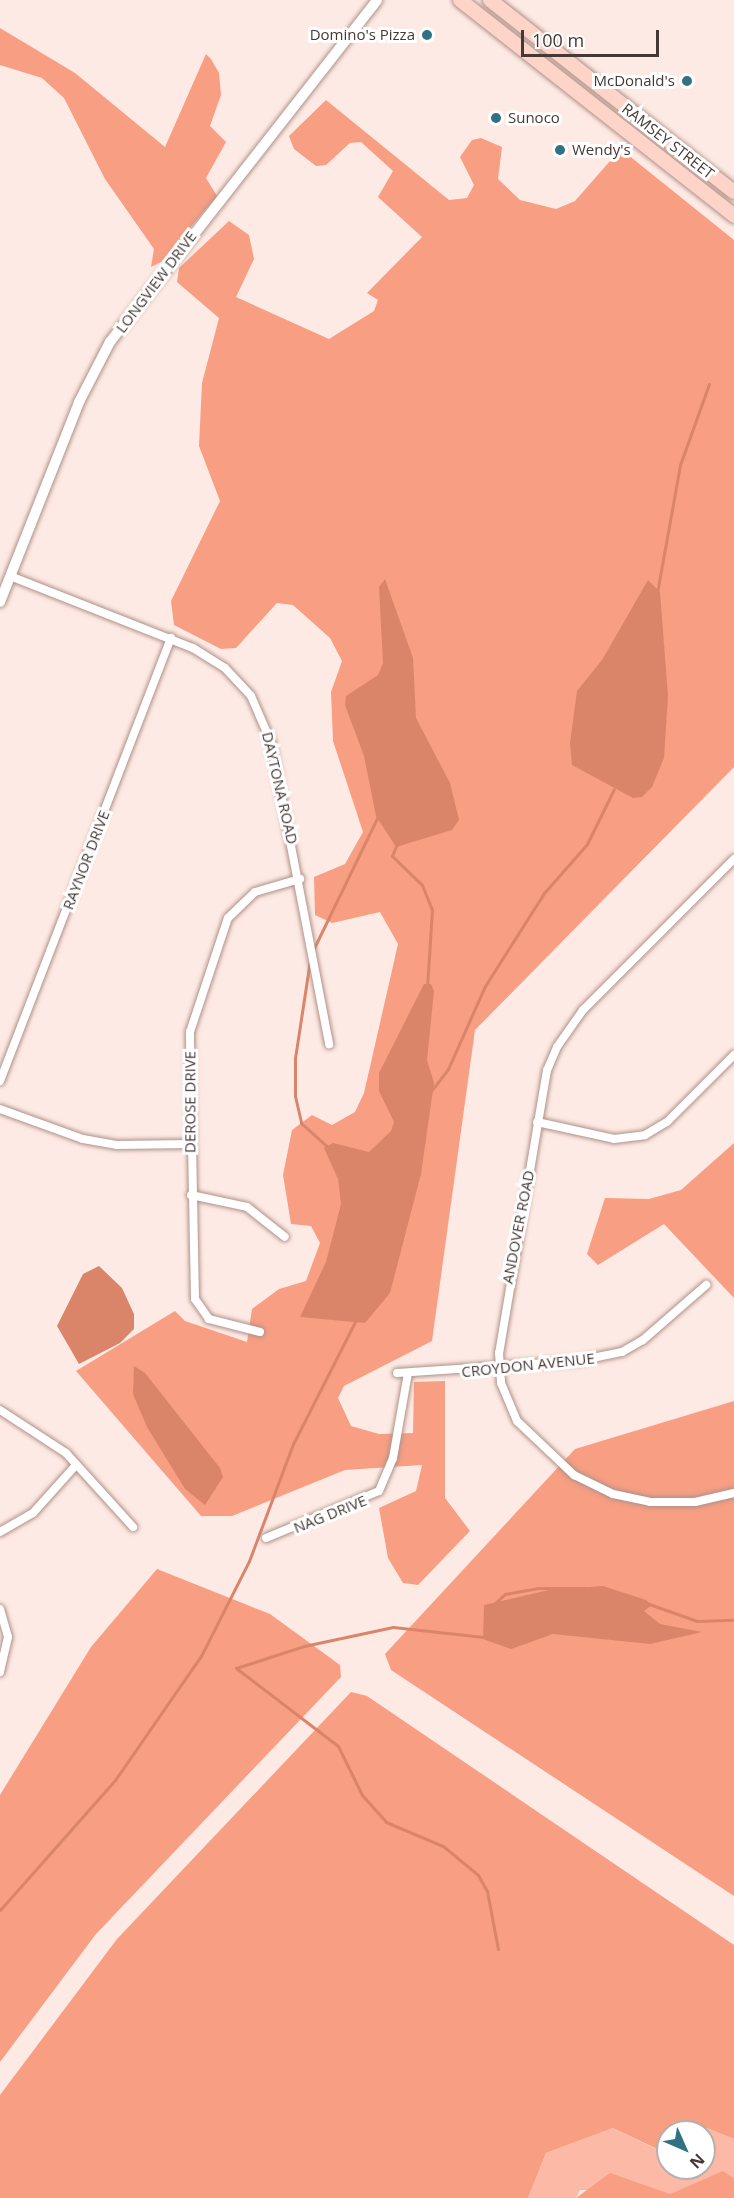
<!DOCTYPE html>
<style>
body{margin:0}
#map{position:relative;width:734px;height:2198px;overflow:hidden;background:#feeae4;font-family:"Open Sans",sans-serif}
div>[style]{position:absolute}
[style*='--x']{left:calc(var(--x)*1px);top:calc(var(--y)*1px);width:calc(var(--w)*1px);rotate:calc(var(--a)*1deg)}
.green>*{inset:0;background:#fcbaa6}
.forest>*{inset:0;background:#f79e83}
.water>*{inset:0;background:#da856a}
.stream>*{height:3px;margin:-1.5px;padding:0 1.5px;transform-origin:1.5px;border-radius:1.5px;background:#da856a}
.roads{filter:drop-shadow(0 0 2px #af9188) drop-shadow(0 0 2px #af9188)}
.minor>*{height:8px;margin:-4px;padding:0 4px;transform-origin:4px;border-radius:4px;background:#fff}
.tertiary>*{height:10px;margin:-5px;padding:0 5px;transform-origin:5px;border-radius:5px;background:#fff}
.primary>*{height:14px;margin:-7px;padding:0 7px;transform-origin:7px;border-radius:7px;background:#fed4c8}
.dots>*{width:16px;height:16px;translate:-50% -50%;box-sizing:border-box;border:3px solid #fff;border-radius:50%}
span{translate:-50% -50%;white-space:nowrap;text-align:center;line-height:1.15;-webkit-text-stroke:6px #fff;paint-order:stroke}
.poi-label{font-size:15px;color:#463935}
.right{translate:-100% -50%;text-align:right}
.left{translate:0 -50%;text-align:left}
.street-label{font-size:15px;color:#463935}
.north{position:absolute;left:656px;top:2120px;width:60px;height:60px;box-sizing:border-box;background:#fff;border:2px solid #b5b0ae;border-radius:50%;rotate:135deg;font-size:16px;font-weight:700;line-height:24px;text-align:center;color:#463935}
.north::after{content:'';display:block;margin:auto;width:21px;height:27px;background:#307284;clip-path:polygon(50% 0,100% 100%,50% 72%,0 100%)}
.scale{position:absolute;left:521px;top:30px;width:138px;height:27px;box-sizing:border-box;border:3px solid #463935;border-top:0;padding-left:8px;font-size:18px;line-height:21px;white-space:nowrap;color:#463935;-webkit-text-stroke:4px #fff;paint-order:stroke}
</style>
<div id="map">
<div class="green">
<div style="clip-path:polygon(613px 2128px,654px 2148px,668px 2143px,668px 2168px,704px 2168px,704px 2132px,696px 2132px,707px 2128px,734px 2139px,734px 2178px,723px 2172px,670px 2194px,580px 2190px,576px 2198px,528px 2198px,546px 2153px)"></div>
</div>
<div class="forest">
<div style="clip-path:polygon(0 28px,75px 73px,165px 147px,206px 54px,211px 59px,219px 73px,221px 95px,210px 126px,226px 142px,206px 178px,217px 196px,161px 262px,151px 267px,154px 249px,105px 179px,64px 98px,42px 78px,0 65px)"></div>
<div style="clip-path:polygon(326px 100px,449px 200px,467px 198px,474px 185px,460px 157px,472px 140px,481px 138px,502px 147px,498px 179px,520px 200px,556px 209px,575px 201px,617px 153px,627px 154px,734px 240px,734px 767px,475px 1030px,432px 1341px,344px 1386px,338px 1398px,351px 1426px,379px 1434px,413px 1433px,414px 1382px,445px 1381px,445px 1498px,470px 1531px,418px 1585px,403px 1583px,388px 1558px,379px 1508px,416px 1491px,422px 1465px,345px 1470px,232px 1516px,201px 1516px,76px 1371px,175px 1311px,185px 1321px,247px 1342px,252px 1309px,279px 1289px,306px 1281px,320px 1243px,311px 1226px,291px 1224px,283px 1175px,292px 1130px,312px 1115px,332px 1125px,355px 1112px,364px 1093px,398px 944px,380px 912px,332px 923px,315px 915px,314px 877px,345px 864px,363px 832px,333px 741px,331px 692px,342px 661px,330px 638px,293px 605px,277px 603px,236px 648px,221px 649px,174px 625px,171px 601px,220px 501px,199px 446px,202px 383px,219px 318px,177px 282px,179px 268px,229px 221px,249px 235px,254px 259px,236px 297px,329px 339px,374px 311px,378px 300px,367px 293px,422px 237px,378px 197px,393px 171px,361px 142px,350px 143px,326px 165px,316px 166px,294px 149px,289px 136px)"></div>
<div style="clip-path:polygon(734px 1143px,734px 1298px,664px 1224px,598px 1265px,587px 1254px,605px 1198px,649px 1199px,681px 1190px)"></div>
<div style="clip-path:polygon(734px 1401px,734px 1896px,391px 1670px,385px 1654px,575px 1449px)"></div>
<div style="clip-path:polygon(157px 1569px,270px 1614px,340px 1665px,341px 1677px,96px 1934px,0 2062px,0 1795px,91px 1647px)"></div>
<div style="clip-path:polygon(351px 1692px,367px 1696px,734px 1945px,734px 2139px,707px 2128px,668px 2132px,668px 2143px,655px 2148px,613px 2128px,546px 2153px,528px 2198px,0 2198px,0 2095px,117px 1939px)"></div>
<div style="clip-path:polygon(723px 2171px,734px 2178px,734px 2198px,576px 2198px,610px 2173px,670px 2194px)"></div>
</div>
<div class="water">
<div style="clip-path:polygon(385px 579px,413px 658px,416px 718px,450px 783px,459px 820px,452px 830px,396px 847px,376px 816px,364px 756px,345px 705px,346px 696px,378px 675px,383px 663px,379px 587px)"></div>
<div style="clip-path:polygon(648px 580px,660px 592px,668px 696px,664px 758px,652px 787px,642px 797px,633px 798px,572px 765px,570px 743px,577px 691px,602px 660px)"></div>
<div style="clip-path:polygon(424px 984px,431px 984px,434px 991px,427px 1060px,434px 1083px,421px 1174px,390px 1293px,365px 1323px,300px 1317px,326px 1262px,341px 1204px,338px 1179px,324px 1148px,333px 1143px,369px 1152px,391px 1131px,394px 1122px,379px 1091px,379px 1073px)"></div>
<div style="clip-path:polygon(99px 1266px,122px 1288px,134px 1314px,134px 1329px,120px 1343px,79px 1364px,57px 1326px,83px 1274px)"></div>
<div style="clip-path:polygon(134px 1366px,145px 1373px,220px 1468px,223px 1477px,205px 1505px,185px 1489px,147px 1427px,133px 1394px)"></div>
<div style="clip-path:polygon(603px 1586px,646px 1600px,652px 1605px,644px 1611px,660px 1624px,702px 1632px,650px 1644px,553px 1634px,511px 1649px,483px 1639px,484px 1605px,549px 1590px)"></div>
</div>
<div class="stream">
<div style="--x:657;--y:593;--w:130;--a:-79.8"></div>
<div style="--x:680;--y:465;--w:86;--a:-70.3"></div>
<div style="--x:397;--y:844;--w:13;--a:113"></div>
<div style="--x:392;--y:856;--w:42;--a:44"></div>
<div style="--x:422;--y:885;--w:27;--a:68"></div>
<div style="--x:432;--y:910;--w:77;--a:93.7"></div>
<div style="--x:314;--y:948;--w:149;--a:-64.1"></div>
<div style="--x:310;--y:960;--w:99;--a:98.7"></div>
<div style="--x:295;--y:1058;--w:38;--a:90"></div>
<div style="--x:295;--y:1096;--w:28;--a:77"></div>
<div style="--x:301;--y:1123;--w:38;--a:42"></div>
<div style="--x:431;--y:1091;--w:28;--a:-52"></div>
<div style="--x:448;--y:1069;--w:91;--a:-66"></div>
<div style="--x:485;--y:986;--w:110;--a:-57.6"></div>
<div style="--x:544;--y:893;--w:65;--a:-48.7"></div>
<div style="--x:587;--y:844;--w:61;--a:-63.9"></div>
<div style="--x:649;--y:1604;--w:51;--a:19.5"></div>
<div style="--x:697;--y:1621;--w:37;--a:-2"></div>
<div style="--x:493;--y:1605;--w:16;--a:-43"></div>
<div style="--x:505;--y:1594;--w:34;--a:-10"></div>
<div style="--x:538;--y:1588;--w:48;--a:0"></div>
<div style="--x:236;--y:1668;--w:71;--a:-17.9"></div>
<div style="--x:304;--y:1646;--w:91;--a:-12.1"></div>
<div style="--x:393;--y:1627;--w:91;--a:6.3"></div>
<div style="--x:236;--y:1668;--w:128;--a:37.4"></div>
<div style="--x:338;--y:1746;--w:55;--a:63.9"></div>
<div style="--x:362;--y:1795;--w:36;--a:48"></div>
<div style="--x:386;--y:1822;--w:62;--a:22.8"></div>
<div style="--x:443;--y:1846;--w:45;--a:39.6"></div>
<div style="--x:478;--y:1875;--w:18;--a:61"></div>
<div style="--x:487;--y:1891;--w:59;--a:79.3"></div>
<div style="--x:0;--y:1910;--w:174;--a:-48.5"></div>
<div style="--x:115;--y:1780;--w:151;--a:-55.3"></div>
<div style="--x:201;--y:1656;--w:106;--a:-63.2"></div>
<div style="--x:249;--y:1561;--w:125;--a:-69.4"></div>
<div style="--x:293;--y:1444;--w:141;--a:-63.1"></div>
</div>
<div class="roads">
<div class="minor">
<div style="--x:10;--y:576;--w:197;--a:21.5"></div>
<div style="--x:193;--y:648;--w:38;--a:32"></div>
<div style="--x:225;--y:668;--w:38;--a:47"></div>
<div style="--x:251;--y:696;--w:50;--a:66.5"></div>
<div style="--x:271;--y:742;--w:308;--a:79.1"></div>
<div style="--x:734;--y:859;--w:214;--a:135"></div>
<div style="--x:583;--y:1010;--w:45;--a:125.1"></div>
<div style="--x:557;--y:1047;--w:25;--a:113"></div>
<div style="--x:547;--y:1070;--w:287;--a:99.6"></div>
<div style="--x:499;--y:1353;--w:30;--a:86"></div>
<div style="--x:501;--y:1383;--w:41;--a:67.2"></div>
<div style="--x:517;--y:1421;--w:79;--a:43.5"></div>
<div style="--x:574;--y:1475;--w:43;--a:26"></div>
<div style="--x:613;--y:1494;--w:38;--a:12"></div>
<div style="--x:650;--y:1502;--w:45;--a:0"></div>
<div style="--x:695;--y:1502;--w:40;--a:-13"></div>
<div style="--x:0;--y:1081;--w:475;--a:-68.9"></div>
<div style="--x:0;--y:1109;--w:88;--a:19.9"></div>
<div style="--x:83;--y:1139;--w:35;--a:10"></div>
<div style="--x:117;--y:1145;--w:73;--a:-0.8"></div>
<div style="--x:537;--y:1122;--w:79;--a:12.4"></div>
<div style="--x:614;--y:1139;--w:31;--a:-7"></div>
<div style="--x:645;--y:1135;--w:26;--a:-31"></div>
<div style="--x:667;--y:1122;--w:95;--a:-45"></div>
<div style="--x:191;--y:1195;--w:57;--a:12.1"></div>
<div style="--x:247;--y:1207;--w:48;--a:38.3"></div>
<div style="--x:260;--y:1332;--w:53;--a:-165.7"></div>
<div style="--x:209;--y:1319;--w:24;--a:-125"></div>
<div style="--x:195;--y:1299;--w:267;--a:-91.1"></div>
<div style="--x:190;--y:1032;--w:120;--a:-71.6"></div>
<div style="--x:228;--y:918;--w:37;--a:-44"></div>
<div style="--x:255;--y:892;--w:47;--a:-16.1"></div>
<div style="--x:397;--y:1373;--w:181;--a:-3.8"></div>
<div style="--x:578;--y:1361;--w:45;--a:-11.6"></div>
<div style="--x:622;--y:1352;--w:24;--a:-30"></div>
<div style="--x:643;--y:1340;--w:84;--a:-41.1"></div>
<div style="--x:0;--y:1410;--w:79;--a:33.1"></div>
<div style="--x:66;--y:1453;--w:100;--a:47.8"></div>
<div style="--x:0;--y:1532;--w:38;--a:-30"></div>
<div style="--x:33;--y:1513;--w:64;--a:-48.1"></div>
<div style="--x:266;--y:1538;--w:122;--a:-22.6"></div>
<div style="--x:379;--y:1491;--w:36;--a:-67"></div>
<div style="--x:393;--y:1458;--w:86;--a:-80"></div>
<div style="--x:0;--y:1609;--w:29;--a:74"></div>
<div style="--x:8;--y:1637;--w:36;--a:103"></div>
</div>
<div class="tertiary">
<div style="--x:0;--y:602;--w:215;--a:-68.4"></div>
<div style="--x:79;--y:402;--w:68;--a:-62.7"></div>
<div style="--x:110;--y:342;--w:434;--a:-52"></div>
</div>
<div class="primary">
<div style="--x:460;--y:0;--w:349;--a:38.2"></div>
<div style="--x:490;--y:0;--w:310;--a:38.2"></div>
</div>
</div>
<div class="dots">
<div style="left:427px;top:35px;background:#307284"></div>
<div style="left:687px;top:81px;background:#307284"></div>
<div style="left:496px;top:118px;background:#307284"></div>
<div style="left:560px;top:150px;background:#307284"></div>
</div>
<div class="poi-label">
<span class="right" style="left:415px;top:35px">Domino's Pizza</span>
<span class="right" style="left:675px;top:81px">McDonald's</span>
<span class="left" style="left:508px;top:118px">Sunoco</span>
<span class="left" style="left:572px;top:150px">Wendy's</span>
</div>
<div class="street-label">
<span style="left:668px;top:141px;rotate:38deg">RAMSEY STREET</span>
<span style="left:156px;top:282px;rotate:-53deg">LONGVIEW DRIVE</span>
<span style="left:280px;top:788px;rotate:77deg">DAYTONA ROAD</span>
<span style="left:86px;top:860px;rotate:-69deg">RAYNOR DRIVE</span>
<span style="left:190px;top:1102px;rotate:-90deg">DEROSE DRIVE</span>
<span style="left:518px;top:1227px;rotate:-79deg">ANDOVER ROAD</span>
<span style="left:528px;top:1365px;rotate:-6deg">CROYDON AVENUE</span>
<span style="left:330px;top:1514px;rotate:-22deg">NAG DRIVE</span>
</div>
<div class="north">N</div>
<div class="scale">100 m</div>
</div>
